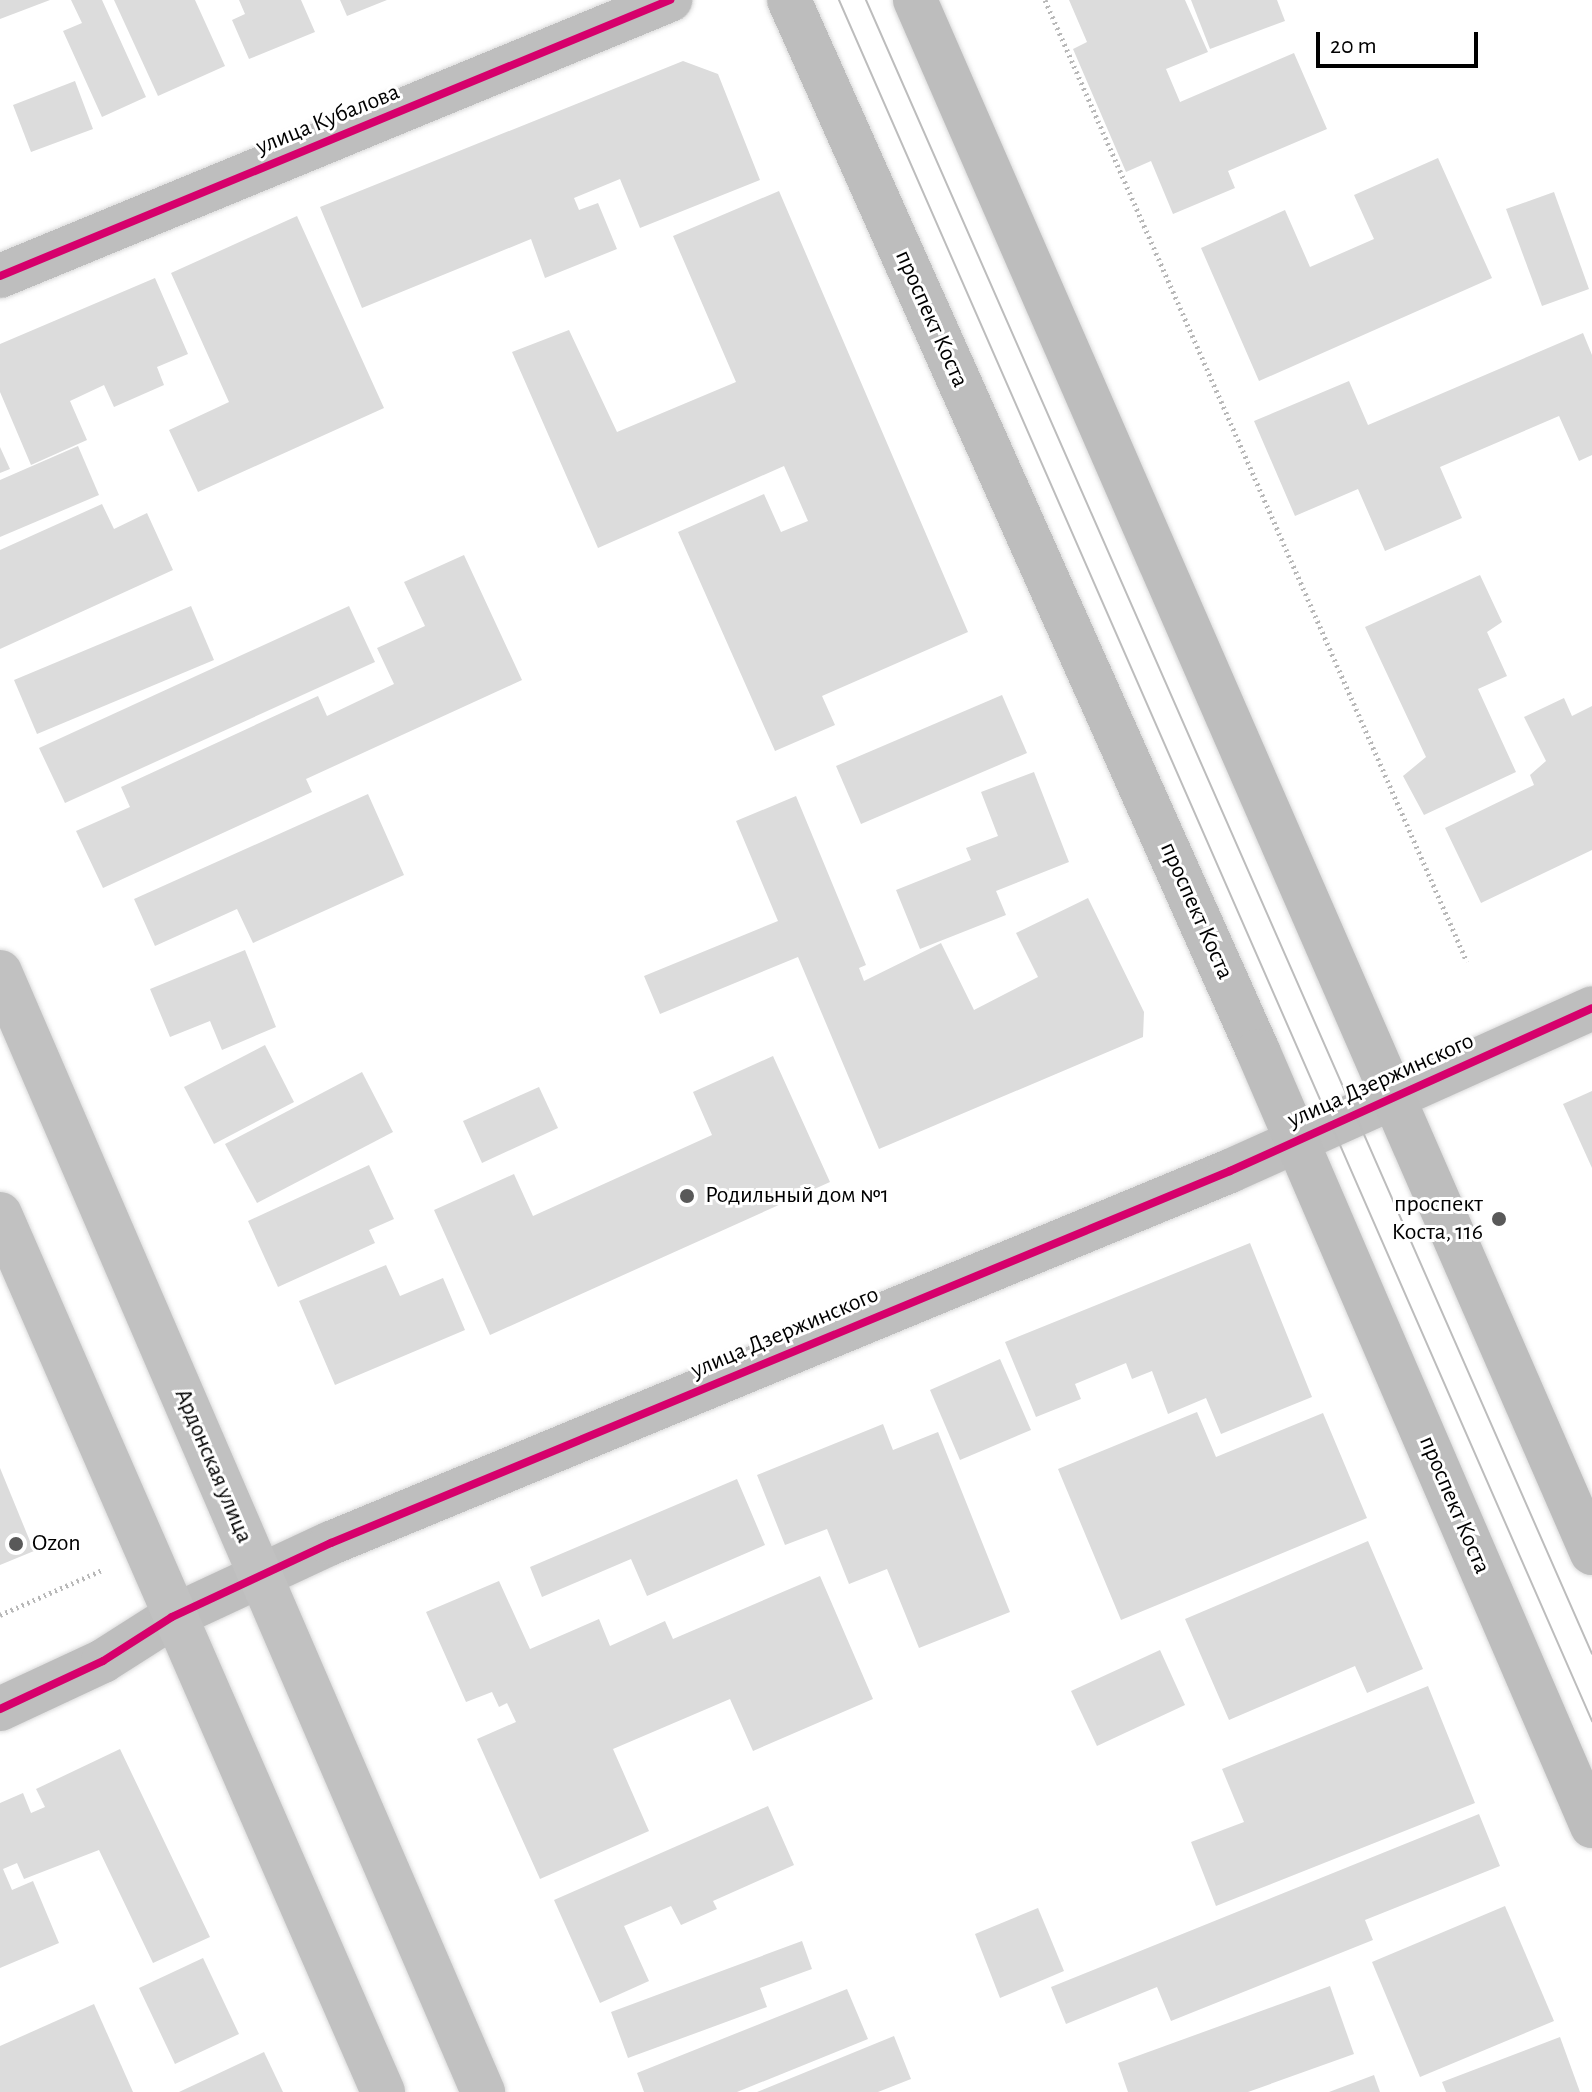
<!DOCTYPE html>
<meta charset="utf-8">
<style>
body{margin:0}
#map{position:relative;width:1592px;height:2092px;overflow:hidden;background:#fff;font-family:"Alegreya Sans",sans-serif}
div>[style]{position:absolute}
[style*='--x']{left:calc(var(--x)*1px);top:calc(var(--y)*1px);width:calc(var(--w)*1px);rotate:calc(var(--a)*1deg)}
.building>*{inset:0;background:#dcdcdc}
.path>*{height:5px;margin-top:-2.5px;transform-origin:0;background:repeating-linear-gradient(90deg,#b8b8b8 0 2px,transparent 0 6px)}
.roads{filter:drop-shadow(0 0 2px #dbdbdb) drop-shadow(0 0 2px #dbdbdb)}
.minor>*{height:44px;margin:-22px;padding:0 22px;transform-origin:22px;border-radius:22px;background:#bebebe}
.secondary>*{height:44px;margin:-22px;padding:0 22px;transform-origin:22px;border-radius:22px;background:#c1c1c1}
.primary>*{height:44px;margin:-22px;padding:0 22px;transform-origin:22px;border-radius:22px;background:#bdbdbd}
.tram>*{height:2px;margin:-1px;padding:0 1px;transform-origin:1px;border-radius:1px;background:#bdbdbd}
.cycleway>*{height:8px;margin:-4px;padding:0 4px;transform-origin:4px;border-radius:4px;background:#d6006c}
.dots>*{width:22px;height:22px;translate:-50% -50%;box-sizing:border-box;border:4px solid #fff;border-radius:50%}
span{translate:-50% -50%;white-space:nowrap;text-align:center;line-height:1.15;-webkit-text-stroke:6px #fff;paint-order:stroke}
.street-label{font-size:24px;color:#000}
.poi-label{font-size:24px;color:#000}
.left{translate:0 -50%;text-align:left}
.right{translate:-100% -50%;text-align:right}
.scale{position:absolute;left:1316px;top:32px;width:162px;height:36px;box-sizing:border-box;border:4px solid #000;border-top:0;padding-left:10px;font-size:24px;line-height:28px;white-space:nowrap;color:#000;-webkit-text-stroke:6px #fff;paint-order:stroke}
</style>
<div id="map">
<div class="building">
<div style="clip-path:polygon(0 0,50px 0,0 19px)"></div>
<div style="clip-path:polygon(71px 0,102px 0,146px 97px,102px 117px,63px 31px,82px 23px)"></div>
<div style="clip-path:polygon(114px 0,195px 0,225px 66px,158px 96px)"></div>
<div style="clip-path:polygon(239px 0,301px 0,315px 32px,249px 59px,232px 20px,245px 14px)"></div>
<div style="clip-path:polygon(340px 0,387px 0,347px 16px)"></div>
<div style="clip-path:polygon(1069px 0,1185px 0,1208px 52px,1166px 69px,1180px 102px,1294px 53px,1327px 129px,1228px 171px,1235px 188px,1173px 214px,1151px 161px,1126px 172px,1073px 49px,1087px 42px)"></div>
<div style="clip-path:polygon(1191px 0,1277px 0,1285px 21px,1210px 49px)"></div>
<div style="clip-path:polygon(683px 61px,718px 74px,760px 180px,640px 228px,620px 179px,574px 198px,579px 210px,598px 203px,617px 249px,545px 278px,531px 239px,362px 308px,320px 207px)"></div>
<div style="clip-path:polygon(75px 81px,93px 129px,31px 152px,13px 105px)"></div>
<div style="clip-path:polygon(1438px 158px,1492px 278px,1259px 381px,1201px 248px,1285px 210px,1310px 267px,1374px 239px,1354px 195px)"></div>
<div style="clip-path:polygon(779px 191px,968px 632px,822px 696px,835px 725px,775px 751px,678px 532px,764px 494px,781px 532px,808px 521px,784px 466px,598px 548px,512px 352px,569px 330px,617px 432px,736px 382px,673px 236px)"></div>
<div style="clip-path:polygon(1554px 192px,1589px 289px,1542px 306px,1506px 209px)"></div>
<div style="clip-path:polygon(297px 216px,384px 408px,198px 492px,169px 430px,229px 402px,171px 273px)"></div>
<div style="clip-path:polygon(155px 278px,188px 354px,157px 367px,164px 385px,114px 407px,104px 385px,70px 401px,87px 440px,31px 465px,0 392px,0 344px)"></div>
<div style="clip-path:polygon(1583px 333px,1592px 355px,1592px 455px,1579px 461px,1559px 416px,1440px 467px,1462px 518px,1385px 551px,1358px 489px,1295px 516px,1254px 421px,1349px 381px,1368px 425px)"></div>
<div style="clip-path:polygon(78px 446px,99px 495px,0 537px,0 480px)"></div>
<div style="clip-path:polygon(0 447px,10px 469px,0 473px)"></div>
<div style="clip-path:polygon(102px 504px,114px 529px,147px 513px,173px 570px,0 649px,0 550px)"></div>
<div style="clip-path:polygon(464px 555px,522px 680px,306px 779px,312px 792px,103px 888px,76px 831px,130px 807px,121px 787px,318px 696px,327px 716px,394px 684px,377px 648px,425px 626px,404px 582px)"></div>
<div style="clip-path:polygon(1480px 575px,1502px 622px,1487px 632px,1507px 676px,1478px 689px,1516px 772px,1424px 815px,1403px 776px,1426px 757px,1365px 627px)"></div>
<div style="clip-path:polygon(191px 606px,214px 660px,37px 734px,14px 680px)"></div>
<div style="clip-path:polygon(349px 606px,375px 662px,65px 803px,39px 748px)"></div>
<div style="clip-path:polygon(1002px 695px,1027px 753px,861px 824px,836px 766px)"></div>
<div style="clip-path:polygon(1564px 698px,1572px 716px,1592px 706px,1592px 850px,1481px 903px,1445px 828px,1534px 785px,1530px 775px,1546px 761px,1524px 717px)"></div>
<div style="clip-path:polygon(1034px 772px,1069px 862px,996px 891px,1006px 915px,920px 949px,896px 890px,971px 860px,966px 848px,998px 836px,981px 792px)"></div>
<div style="clip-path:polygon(368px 794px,404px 875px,253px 943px,237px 909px,155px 946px,134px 899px)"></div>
<div style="clip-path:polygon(796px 796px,866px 965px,859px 968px,864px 981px,941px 943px,974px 1010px,1038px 977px,1016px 933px,1088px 898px,1144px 1012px,1143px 1037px,879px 1149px,798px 957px,660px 1014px,644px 976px,778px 921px,736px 821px)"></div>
<div style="clip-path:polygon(245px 950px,276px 1027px,222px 1050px,210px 1021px,170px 1037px,150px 989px)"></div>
<div style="clip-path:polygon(265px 1045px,294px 1102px,214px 1144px,184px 1087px)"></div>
<div style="clip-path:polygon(773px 1056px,830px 1182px,490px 1335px,434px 1210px,514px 1174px,533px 1216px,712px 1135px,693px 1092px)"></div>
<div style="clip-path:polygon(362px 1072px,393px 1132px,257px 1203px,225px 1144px)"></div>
<div style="clip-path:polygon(539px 1087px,558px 1128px,482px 1163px,463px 1121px)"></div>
<div style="clip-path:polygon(1592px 1091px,1592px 1168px,1563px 1104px)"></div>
<div style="clip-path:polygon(369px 1165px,394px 1219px,369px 1230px,375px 1243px,278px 1287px,248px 1221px)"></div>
<div style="clip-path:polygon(1250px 1243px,1312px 1397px,1221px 1434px,1206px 1398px,1168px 1414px,1152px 1371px,1132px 1379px,1126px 1363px,1075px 1384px,1081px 1399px,1036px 1417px,1005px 1342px)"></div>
<div style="clip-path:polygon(386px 1265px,400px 1296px,443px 1278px,465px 1330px,335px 1385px,299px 1301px)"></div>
<div style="clip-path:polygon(1000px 1359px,1031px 1430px,960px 1460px,930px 1390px)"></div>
<div style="clip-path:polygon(1197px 1412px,1216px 1457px,1323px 1413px,1367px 1518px,1121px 1620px,1058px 1469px)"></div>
<div style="clip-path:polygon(883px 1424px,893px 1450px,938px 1432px,1010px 1612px,919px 1648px,887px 1569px,849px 1584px,827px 1529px,785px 1545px,757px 1475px)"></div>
<div style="clip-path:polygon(0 1468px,34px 1551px,0 1565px)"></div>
<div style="clip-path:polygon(737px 1479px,765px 1545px,647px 1596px,631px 1559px,542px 1597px,530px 1567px)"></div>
<div style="clip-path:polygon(1368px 1541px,1423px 1669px,1367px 1693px,1355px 1666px,1229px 1720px,1185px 1619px)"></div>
<div style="clip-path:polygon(820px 1576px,873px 1699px,753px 1751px,730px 1699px,613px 1749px,649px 1831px,540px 1879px,477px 1739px,516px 1722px,507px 1703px,499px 1707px,492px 1692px,466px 1702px,426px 1612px,499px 1581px,530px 1649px,599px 1619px,610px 1646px,665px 1621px,673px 1639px)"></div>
<div style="clip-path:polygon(1160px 1650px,1185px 1705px,1097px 1746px,1071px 1691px)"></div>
<div style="clip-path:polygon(1428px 1686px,1475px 1803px,1216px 1906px,1191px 1842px,1244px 1822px,1222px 1769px)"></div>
<div style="clip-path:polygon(120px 1749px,210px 1937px,153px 1963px,99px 1850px,24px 1879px,17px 1863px,3px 1869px,12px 1890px,33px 1881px,59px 1943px,0 1968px,0 1803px,23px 1793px,31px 1813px,45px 1807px,36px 1789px)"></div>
<div style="clip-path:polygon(768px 1806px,794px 1865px,713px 1901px,717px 1909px,681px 1925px,671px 1906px,624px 1926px,649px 1981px,600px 2003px,554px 1900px)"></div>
<div style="clip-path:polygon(1479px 1814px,1500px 1866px,1365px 1920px,1373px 1940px,1171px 2021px,1157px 1987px,1066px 2024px,1051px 1987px)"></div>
<div style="clip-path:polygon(1505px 1906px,1554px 2021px,1420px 2077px,1372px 1962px)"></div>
<div style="clip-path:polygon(1038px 1908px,1064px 1971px,1000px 1998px,975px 1934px)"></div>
<div style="clip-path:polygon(802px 1941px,812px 1969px,760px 1988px,767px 2007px,628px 2058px,611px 2012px)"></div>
<div style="clip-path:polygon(203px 1958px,239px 2034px,175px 2064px,139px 1988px)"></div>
<div style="clip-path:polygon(1330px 1986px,1354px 2054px,1248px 2092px,1128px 2092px,1118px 2063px)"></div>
<div style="clip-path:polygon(847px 1989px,868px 2039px,737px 2092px,644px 2092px,637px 2073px)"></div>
<div style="clip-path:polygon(94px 2004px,133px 2092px,0 2092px,0 2046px)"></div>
<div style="clip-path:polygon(894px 2036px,911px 2079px,878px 2092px,757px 2092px)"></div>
<div style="clip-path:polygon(1560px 2037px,1580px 2092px,1446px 2092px,1442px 2082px)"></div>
<div style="clip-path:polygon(264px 2052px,283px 2092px,179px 2092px)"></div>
<div style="clip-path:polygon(1374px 2075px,1380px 2092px,1329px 2092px)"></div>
</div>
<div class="path">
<div style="--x:1045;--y:0;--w:1050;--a:66.31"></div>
<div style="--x:0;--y:1615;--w:111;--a:-23.8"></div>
</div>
<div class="roads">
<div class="minor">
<div style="--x:0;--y:276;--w:725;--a:-22.39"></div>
<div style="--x:0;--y:1709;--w:114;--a:-25"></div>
<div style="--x:103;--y:1661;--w:82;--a:-32.5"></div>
<div style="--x:172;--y:1617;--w:175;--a:-25"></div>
<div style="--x:331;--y:1543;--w:973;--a:-22.48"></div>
<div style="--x:1230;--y:1171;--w:397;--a:-24.2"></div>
</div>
<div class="secondary">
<div style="--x:0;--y:972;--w:1220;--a:66.67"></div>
<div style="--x:0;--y:1214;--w:958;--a:66.43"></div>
</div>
<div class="primary">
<div style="--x:789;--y:0;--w:1151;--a:65.95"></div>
<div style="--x:1258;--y:1051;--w:844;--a:66.69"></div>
<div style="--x:915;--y:0;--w:1694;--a:66.45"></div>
</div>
</div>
<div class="tram">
<div style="--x:839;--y:0;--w:1879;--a:66.37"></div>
<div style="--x:866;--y:0;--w:1806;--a:66.3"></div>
</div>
<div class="cycleway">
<div style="--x:0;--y:276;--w:725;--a:-22.39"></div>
<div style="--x:0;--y:1709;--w:114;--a:-25"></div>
<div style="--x:103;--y:1661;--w:82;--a:-32.5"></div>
<div style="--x:172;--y:1617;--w:175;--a:-25"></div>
<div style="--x:331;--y:1543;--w:973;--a:-22.48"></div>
<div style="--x:1230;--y:1171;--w:397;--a:-24.2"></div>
</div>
<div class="dots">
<div style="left:687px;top:1196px;background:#595959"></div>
<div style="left:1499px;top:1219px;background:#595959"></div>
<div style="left:16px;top:1544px;background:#595959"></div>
</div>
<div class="street-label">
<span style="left:328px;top:120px;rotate:-22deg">улица Кубалова</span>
<span style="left:931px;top:319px;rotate:66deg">проспект Коста</span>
<span style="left:1196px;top:911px;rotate:66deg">проспект Коста</span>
<span style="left:1381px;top:1081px;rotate:-24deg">улица Дзержинского</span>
<span style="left:785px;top:1333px;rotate:-23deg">улица Дзержинского</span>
<span style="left:213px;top:1466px;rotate:67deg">Ардонская улица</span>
<span style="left:1454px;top:1505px;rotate:67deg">проспект Коста</span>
</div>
<div class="poi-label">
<span class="left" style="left:705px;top:1196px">Родильный дом №1</span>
<span class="right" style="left:1483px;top:1219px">проспект<br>Коста, 116</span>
<span class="left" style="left:32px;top:1544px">Ozon</span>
</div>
<div class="scale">20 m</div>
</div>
